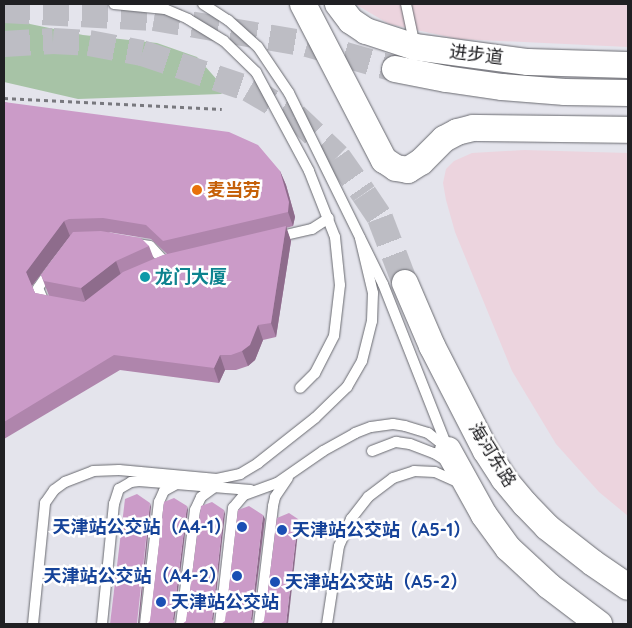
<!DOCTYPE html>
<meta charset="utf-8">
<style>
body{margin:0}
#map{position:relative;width:632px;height:628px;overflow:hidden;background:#e4e4ec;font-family:Quicksand,"Noto Sans SC",sans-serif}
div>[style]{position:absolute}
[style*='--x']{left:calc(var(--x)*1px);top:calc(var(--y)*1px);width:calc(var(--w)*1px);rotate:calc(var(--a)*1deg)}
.commercial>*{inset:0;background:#ecd4de}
.green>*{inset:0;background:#a7c3a6}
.secondary-tunnel>*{height:26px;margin-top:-13px;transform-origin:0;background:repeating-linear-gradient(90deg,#bdbdc4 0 26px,transparent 0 39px)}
.path>*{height:3px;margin-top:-1.5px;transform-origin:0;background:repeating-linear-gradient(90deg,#78787e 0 4px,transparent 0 8px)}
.roads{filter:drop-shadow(0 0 1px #696a70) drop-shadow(0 0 1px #696a70)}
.lane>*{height:10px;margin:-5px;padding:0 5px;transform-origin:5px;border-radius:5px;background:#fff}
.secondary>*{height:26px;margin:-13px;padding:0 13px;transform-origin:13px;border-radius:13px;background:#fff}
.wall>*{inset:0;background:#af85ac}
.shaded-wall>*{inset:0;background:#8e6c8c}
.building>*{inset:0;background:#cb9bc8}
.dots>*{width:14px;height:14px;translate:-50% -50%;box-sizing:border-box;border:2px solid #fff;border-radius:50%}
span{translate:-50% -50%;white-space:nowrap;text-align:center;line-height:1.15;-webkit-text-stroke:5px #fff;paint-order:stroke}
.street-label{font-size:18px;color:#202023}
.food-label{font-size:18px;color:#c56008;font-weight:700}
.left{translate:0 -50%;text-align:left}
.culture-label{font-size:18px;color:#0d838f;font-weight:700}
.transit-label{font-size:18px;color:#164399;font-weight:700}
.right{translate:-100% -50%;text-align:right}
.frame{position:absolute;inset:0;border:5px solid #202023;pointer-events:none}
</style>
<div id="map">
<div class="commercial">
<div style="clip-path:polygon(355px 4px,628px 4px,628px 47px,458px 39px,389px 24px)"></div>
<div style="clip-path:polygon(524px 150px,628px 153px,628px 516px,599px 492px,556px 444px,512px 371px,455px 232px,446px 200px,443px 183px,446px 169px,454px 161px,472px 153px)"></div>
</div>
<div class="green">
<div style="clip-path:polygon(4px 7px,30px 24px,83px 35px,157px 43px,197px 57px,226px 90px,221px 94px,78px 99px,4px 82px)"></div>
</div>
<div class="secondary-tunnel">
<div style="--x:4;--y:10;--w:150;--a:3.1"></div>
<div style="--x:154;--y:18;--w:155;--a:9.6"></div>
<div style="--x:307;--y:44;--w:91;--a:15.9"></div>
<div style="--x:4;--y:44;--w:49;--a:-3.5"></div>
<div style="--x:53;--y:41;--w:36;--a:3"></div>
<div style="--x:89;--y:43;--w:54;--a:10.7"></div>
<div style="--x:142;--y:53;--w:113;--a:18.6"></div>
<div style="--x:249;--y:89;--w:53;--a:30.4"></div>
<div style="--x:295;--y:116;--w:59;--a:43.6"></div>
<div style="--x:338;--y:157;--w:45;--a:54.9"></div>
<div style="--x:364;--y:194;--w:29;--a:56"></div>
<div style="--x:380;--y:218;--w:70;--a:69"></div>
</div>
<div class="path">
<div style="--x:4;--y:98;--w:218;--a:2.9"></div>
</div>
<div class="roads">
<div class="lane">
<div style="--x:114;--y:4;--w:51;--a:5.6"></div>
<div style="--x:165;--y:9;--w:25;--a:23"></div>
<div style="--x:188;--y:19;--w:42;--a:31.4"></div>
<div style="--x:224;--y:41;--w:45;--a:44.1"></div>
<div style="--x:256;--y:72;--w:112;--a:61.8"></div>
<div style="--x:309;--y:171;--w:71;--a:68.5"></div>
<div style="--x:335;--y:237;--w:48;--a:84.1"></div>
<div style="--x:340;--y:285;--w:51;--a:96.7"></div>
<div style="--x:334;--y:336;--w:42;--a:117.2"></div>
<div style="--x:315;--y:373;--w:21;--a:135"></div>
<div style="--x:203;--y:4;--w:30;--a:33"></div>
<div style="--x:228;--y:20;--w:40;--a:42"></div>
<div style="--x:258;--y:47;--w:55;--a:56"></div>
<div style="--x:289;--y:93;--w:213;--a:63.8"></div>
<div style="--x:383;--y:284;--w:177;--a:68.5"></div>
<div style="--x:406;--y:4;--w:40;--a:78"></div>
<div style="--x:277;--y:237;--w:36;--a:-13"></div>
<div style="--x:312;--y:229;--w:20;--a:-33"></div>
<div style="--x:137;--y:244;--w:13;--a:9"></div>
<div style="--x:150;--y:246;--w:23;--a:47"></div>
<div style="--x:166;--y:263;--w:4;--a:-14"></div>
<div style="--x:49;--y:303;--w:5;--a:-169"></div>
<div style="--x:44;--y:302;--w:15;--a:-113"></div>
<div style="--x:38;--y:288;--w:21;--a:-55"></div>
<div style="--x:372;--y:451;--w:26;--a:-21"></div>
<div style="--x:396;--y:442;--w:14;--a:8"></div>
<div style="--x:410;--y:444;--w:26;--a:21"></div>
<div style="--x:434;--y:453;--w:15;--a:32"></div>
<div style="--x:33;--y:624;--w:122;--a:-84.3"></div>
<div style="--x:45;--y:503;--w:16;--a:-55"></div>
<div style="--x:54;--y:490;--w:14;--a:-36"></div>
<div style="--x:65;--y:482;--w:30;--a:-21"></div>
<div style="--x:93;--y:471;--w:26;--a:-2"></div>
<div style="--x:119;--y:470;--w:98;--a:5.2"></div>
<div style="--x:217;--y:479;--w:24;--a:-12"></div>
<div style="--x:240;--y:474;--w:21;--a:-31"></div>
<div style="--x:258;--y:463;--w:73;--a:-38.3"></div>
<div style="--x:315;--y:418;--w:45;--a:-44.1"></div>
<div style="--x:347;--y:387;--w:30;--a:-60"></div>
<div style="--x:362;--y:361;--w:41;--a:-76"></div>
<div style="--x:372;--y:321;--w:28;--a:-88"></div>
<div style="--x:373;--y:293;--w:57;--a:-103.3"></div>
<div style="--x:102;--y:624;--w:121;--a:-84.3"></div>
<div style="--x:114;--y:504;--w:16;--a:-72"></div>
<div style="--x:119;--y:489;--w:14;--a:-30"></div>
<div style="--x:131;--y:482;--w:8;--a:-7"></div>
<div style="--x:139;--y:481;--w:112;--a:4.6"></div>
<div style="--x:145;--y:624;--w:123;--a:-83.5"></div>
<div style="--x:159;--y:502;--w:12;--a:-66"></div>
<div style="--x:164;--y:491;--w:13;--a:-29"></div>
<div style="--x:181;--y:624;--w:115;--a:-83"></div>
<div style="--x:195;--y:510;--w:14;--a:-65"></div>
<div style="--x:201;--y:497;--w:17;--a:-36"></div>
<div style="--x:220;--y:624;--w:117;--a:-83.6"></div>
<div style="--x:233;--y:508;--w:17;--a:-50"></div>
<div style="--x:244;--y:495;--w:35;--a:-20"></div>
<div style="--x:277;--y:483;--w:56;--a:-34.8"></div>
<div style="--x:323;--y:451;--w:37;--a:-29"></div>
<div style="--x:355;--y:433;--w:17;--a:-21"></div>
<div style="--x:371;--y:427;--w:22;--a:-8"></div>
<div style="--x:393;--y:424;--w:12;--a:9"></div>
<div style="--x:405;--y:426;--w:24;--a:17"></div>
<div style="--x:428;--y:433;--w:23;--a:38"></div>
<div style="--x:259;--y:624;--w:119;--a:-83.2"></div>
<div style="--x:273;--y:506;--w:9;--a:-77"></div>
<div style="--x:275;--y:497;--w:23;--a:-56"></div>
<div style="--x:327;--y:624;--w:79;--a:-81.3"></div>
<div style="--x:339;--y:546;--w:30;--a:-66"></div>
<div style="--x:351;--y:519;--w:28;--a:-52"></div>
<div style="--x:368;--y:497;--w:31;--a:-37"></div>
<div style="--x:393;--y:478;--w:22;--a:-18"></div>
<div style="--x:414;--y:471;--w:21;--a:3"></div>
<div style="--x:435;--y:472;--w:27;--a:24"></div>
</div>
<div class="secondary">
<div style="--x:303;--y:4;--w:176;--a:62.6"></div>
<div style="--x:384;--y:160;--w:14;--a:34"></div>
<div style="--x:396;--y:168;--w:12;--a:9"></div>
<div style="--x:408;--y:170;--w:15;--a:-32"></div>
<div style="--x:421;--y:162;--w:33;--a:-45"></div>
<div style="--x:444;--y:139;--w:15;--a:-28"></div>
<div style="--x:457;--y:132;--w:16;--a:-14"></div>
<div style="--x:473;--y:128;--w:155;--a:0.7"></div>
<div style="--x:338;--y:4;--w:21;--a:53"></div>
<div style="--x:351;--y:21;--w:18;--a:34"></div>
<div style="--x:366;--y:31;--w:52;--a:18.1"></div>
<div style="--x:415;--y:47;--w:114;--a:7.6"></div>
<div style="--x:528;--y:62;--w:100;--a:1.7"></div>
<div style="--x:395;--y:69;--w:52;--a:11.1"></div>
<div style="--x:446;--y:79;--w:57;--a:8.1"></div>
<div style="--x:502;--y:87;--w:63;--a:4.5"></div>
<div style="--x:565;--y:92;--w:63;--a:0.9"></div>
<div style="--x:405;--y:283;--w:69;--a:66.8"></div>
<div style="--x:432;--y:346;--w:118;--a:62.8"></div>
<div style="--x:486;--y:451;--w:33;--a:57"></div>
<div style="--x:504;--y:479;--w:33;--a:50"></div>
<div style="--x:525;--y:504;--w:32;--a:46"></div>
<div style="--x:547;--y:527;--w:58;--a:38"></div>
<div style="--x:593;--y:563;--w:42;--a:34.4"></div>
<div style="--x:448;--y:450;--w:74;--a:61"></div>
<div style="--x:484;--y:515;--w:41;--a:54"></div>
<div style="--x:508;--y:548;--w:56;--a:42.8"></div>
<div style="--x:549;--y:586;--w:63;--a:37.2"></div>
</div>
</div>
<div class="wall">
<div style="clip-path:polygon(evenodd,4px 102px,280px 171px,286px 185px,295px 217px,293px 226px,286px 228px,291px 241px,276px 337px,263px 340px,255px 360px,248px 366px,236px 370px,225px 370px,219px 383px,120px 370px,4px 439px,4px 102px,108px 232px,151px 239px,167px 254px,154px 259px,149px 246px,108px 232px,4px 102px,71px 235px,41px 275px,49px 296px,35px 293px,32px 286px,70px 236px,71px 235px)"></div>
</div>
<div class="shaded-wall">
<div style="clip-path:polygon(280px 171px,286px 185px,295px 217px,293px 226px,288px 212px)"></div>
<div style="clip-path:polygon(64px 221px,70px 236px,31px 287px,26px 272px)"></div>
<div style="clip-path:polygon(286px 226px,291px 241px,276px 337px,271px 323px)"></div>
<div style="clip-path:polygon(116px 261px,121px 275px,86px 303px,81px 288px)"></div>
<div style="clip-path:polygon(258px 325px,263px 340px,255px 360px,248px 366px,242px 351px)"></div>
<div style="clip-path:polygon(220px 355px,225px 370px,219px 383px,214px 368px)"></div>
<div style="clip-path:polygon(150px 503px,151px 507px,139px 624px,138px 624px)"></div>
<div style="clip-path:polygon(187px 506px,188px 510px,174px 623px,173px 619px)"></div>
<div style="clip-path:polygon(224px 510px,225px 514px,213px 623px,212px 619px)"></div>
<div style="clip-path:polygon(263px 515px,265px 519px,252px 623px,251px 619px)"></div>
<div style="clip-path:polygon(298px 519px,299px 523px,288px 624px,286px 624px)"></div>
</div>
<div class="building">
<div style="clip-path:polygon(4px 102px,229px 132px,258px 145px,280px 171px,289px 202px,288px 212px,163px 241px,146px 225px,103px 218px,69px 219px,64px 221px,26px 272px,35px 293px,84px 302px,123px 272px,163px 255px,286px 226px,271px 323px,258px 325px,250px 345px,242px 351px,231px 355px,220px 355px,214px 368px,114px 355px,4px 422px)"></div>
<div style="clip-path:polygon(101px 231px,141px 238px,149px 246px,116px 261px,81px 288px,44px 281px,41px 275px,73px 232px)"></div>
<div style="clip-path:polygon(137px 494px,150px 503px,137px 623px,135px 624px,110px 624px,125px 499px)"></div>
<div style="clip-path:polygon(174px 498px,187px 506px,173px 619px,175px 624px,147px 624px,150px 621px,164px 502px)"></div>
<div style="clip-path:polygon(212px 502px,224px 510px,212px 619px,214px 624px,182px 624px,186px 621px,201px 506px)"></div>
<div style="clip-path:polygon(249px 506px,263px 515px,251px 619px,253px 624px,221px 624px,225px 621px,238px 510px)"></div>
<div style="clip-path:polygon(289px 513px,298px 519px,286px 624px,260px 624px,264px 621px,277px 518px)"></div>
</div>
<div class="dots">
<div style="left:197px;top:190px;background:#e8710a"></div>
<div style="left:145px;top:277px;background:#0f9aa8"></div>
<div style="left:242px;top:527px;background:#1a4fb4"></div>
<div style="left:282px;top:530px;background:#1a4fb4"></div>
<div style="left:237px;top:576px;background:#1a4fb4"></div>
<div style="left:275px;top:582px;background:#1a4fb4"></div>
<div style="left:161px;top:602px;background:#1a4fb4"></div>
</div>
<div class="street-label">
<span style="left:476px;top:55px;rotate:7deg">进步道</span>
<span style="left:492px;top:455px;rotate:58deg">海河东路</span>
</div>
<div class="food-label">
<span class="left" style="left:207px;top:190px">麦当劳</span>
</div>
<div class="culture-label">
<span class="left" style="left:155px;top:277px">龙门大厦</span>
</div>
<div class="transit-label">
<span class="right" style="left:232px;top:527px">天津站公交站（A4-1）</span>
<span class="left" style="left:292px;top:530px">天津站公交站（A5-1）</span>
<span class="right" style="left:227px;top:576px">天津站公交站（A4-2）</span>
<span class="left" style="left:285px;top:582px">天津站公交站（A5-2）</span>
<span class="left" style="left:171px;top:602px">天津站公交站</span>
</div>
<div class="frame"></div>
</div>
